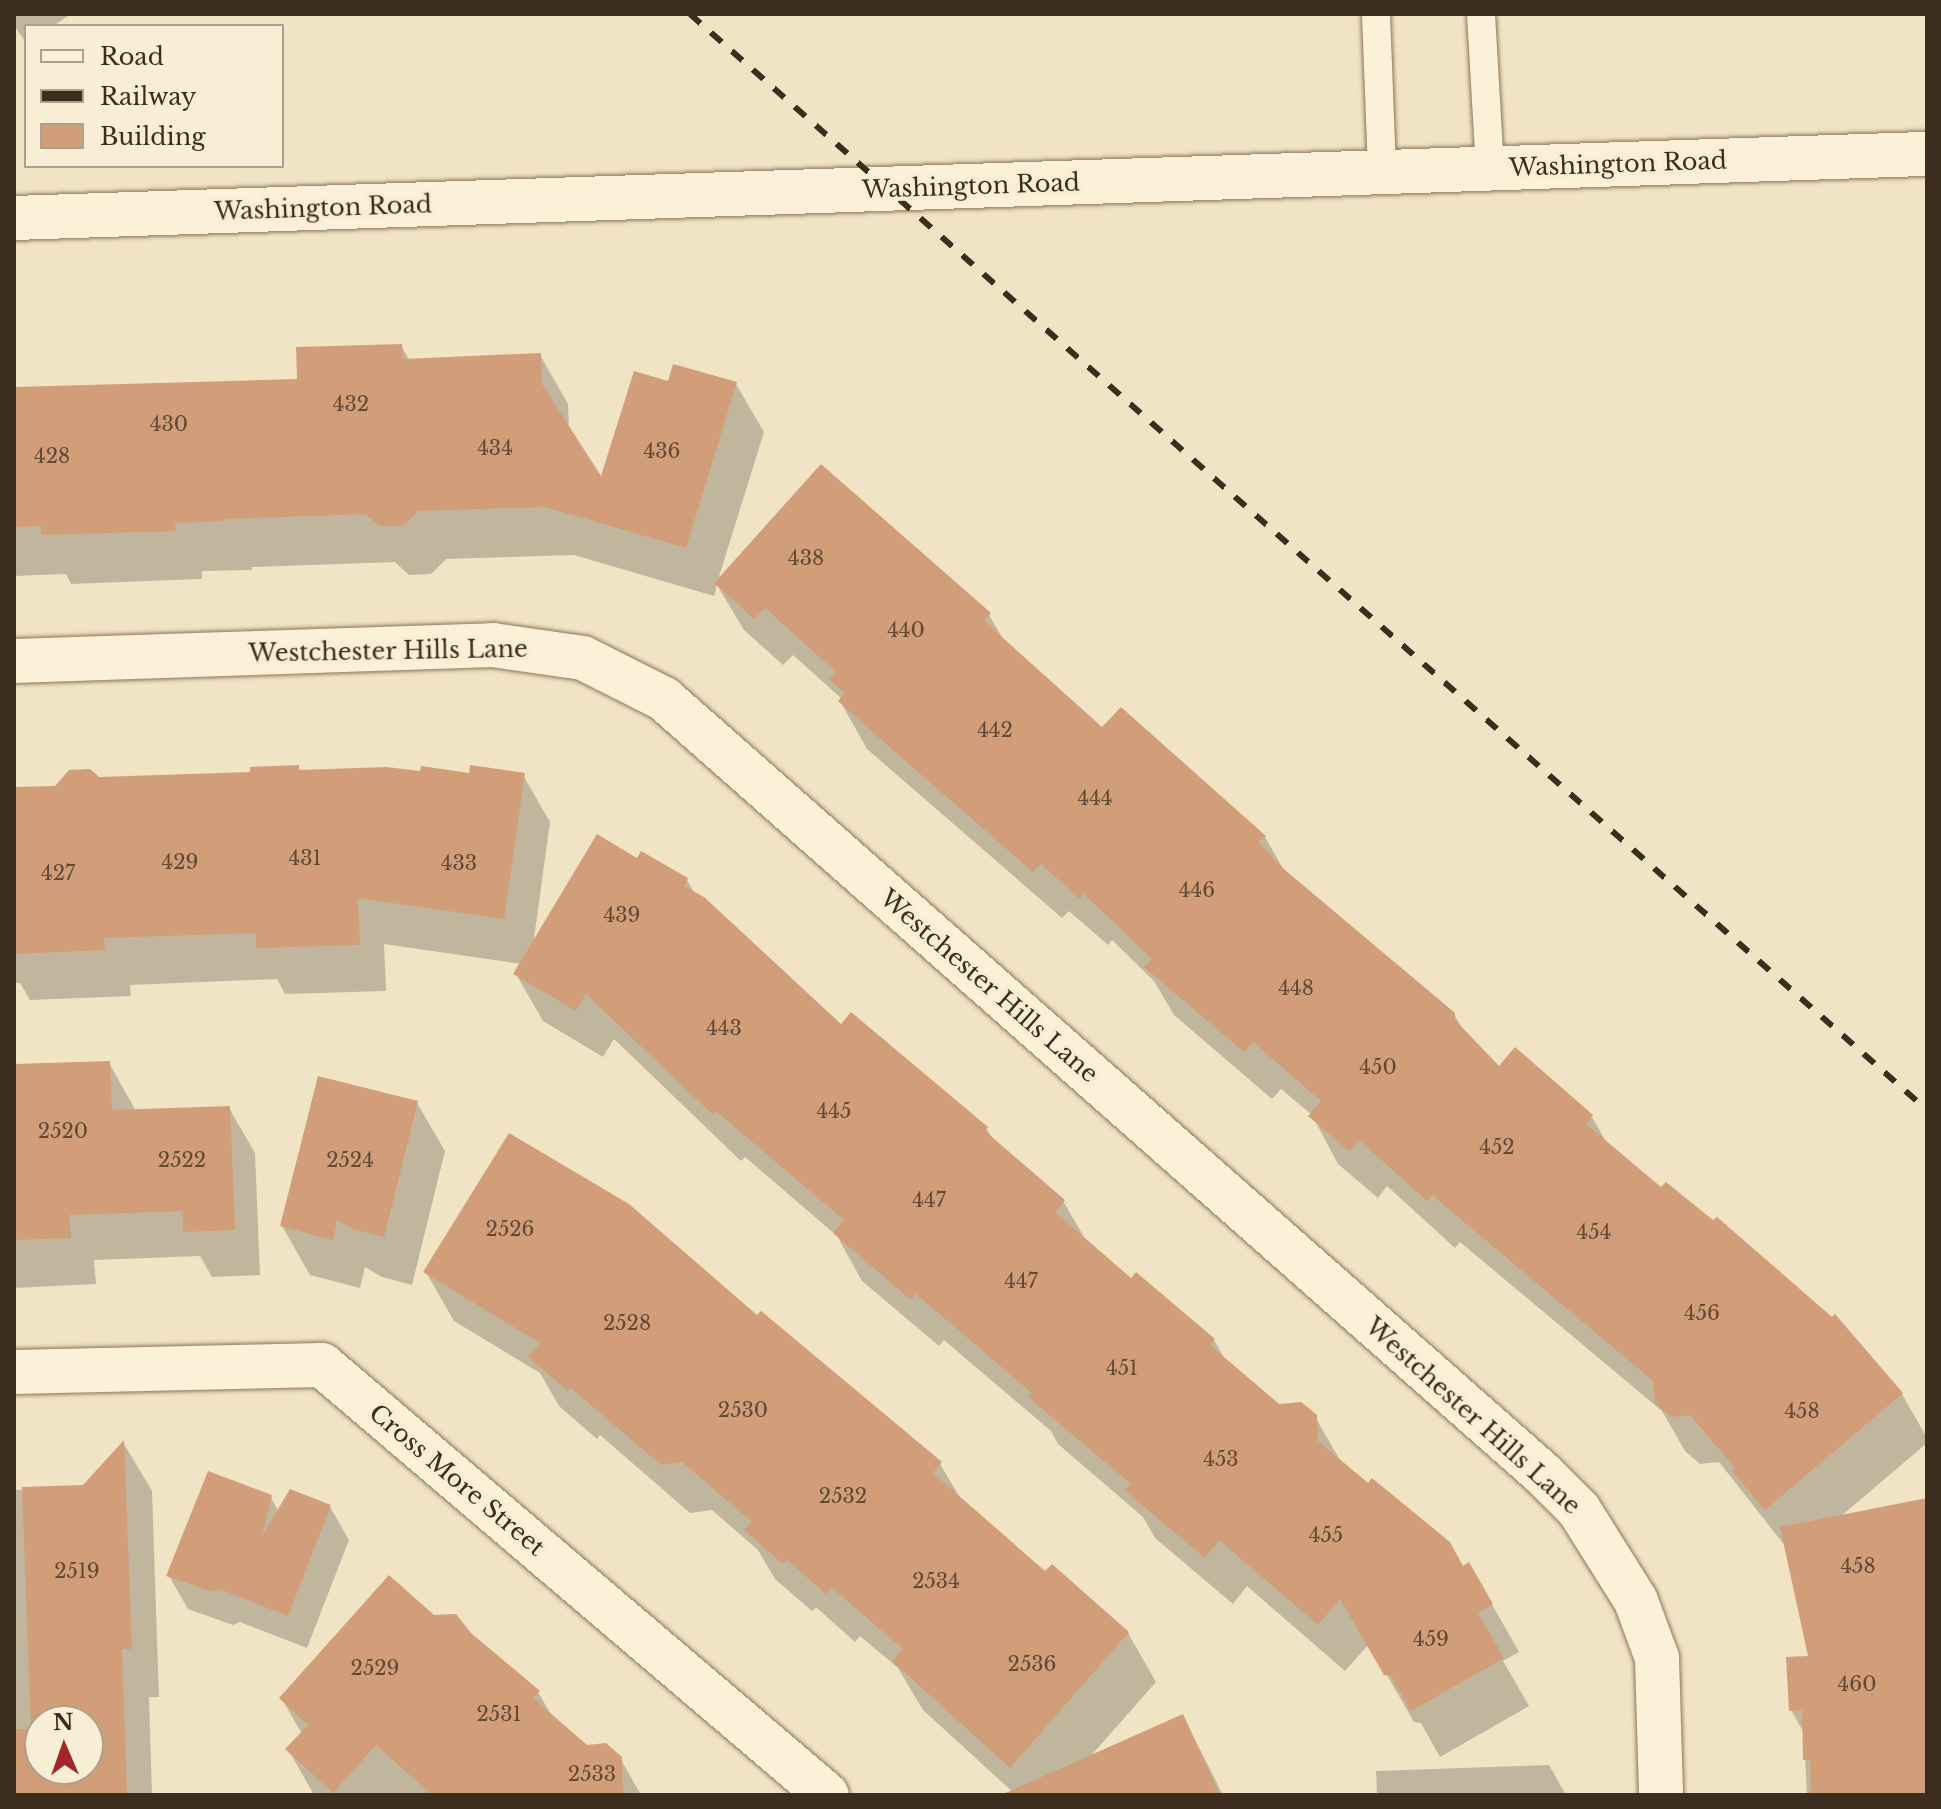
<!DOCTYPE html>
<style>
body{margin:0}
#map{position:relative;width:1941px;height:1809px;overflow:hidden;background:#f1e4c5;font-family:"Libre Baskerville",serif}
div>[style]{position:absolute}
[style*='--x']{left:calc(var(--x)*1px);top:calc(var(--y)*1px);width:calc(var(--w)*1px);rotate:calc(var(--a)*1deg)}
.shadow>*{inset:0;background:#0003}
.building>*{inset:0;background:#d19e79}
.roads{filter:drop-shadow(0 0 2px #8e755a) drop-shadow(0 0 2px #8e755a)}
.lane>*{height:28px;margin:-14px;padding:0 14px;transform-origin:14px;border-radius:14px;background:#fbf1d9}
.street>*{height:44px;margin:-22px;padding:0 22px;transform-origin:22px;border-radius:22px;background:#fbf1d9}
.rail>*{height:6px;margin-top:-3px;transform-origin:0;background:repeating-linear-gradient(90deg,#3d2d1e 0 14px,transparent 0 28px)}
span{translate:-50% -50%;white-space:nowrap;text-align:center;line-height:1.15;-webkit-text-stroke:8px #f8eed5;paint-order:stroke}
.number-label{font-size:20px;color:#624935}
.number-label span{-webkit-text-stroke-width:0}
.street-label{font-size:24px;color:#3d2d1e}
.frame{position:absolute;inset:0;border:16px solid #3d2d1e;pointer-events:none}
.legend{position:absolute;left:24px;top:24px;width:260px;height:144px;box-sizing:border-box;background:#f8eed5;border:2px solid #ada18c;margin:0;padding:10px 14px;list-style:none;font-size:24px;color:#3d2d1e}
.legend li{display:flex;align-items:center;gap:16px;height:40px}
.legend b{width:40px;border:2px solid #ada18c}
.north{position:absolute;left:24px;top:1705px;width:80px;height:80px;box-sizing:border-box;background:#f8eed5;border:2px solid #ada18c;border-radius:50%;rotate:358deg;font-size:22px;font-weight:700;line-height:32px;text-align:center;color:#3d2d1e}
.north::after{content:'';display:block;margin:auto;width:28px;height:36px;background:#a02627;clip-path:polygon(50% 0,100% 100%,50% 72%,0 100%)}
</style>
<div id="map">
<div class="shadow">
<div style="clip-path:polygon(14px 14px,71px 14px,53px 26px,26px 26px,26px 43px,14px 25px)"></div>
<div style="clip-path:polygon(401px 346px,410px 361px,540px 355px,568px 404px,569px 430px,602px 481px,670px 383px,736px 384px,764px 432px,718px 580px,989px 615px,1006px 644px,1102px 730px,1121px 710px,1265px 837px,1285px 872px,1454px 1014px,1464px 1032px,1499px 1069px,1515px 1050px,1592px 1117px,1608px 1145px,1661px 1190px,1832px 1319px,1835px 1317px,1902px 1394px,1927px 1438px,1927px 1443px,1840px 1517px,1927px 1500px,1927px 1795px,1807px 1795px,1804px 1733px,1791px 1710px,1810px 1658px,1786px 1547px,1719px 1462px,1700px 1464px,1685px 1451px,1662px 1411px,1460px 1242px,1455px 1248px,1387px 1186px,1378px 1198px,1338px 1164px,1312px 1115px,1281px 1089px,1272px 1099px,1174px 1015px,1154px 981px,1112px 940px,1108px 945px,1069px 911px,1062px 918px,867px 749px,840px 701px,842px 699px,793px 655px,783px 665px,744px 630px,717px 585px,714px 596px,574px 555px,446px 559px,431px 574px,409px 575px,395px 562px,251px 567px,252px 570px,202px 571px,202px 579px,71px 584px,66px 574px,14px 576px,14px 389px,300px 380px)"></div>
<div style="clip-path:polygon(298px 767px,301px 772px,523px 775px,550px 822px,533px 946px,638px 860px,687px 880px,695px 894px,841px 1027px,986px 1128px,994px 1141px,1063px 1201px,1087px 1242px,1132px 1281px,1214px 1340px,1226px 1361px,1278px 1406px,1315px 1417px,1343px 1465px,1463px 1568px,1469px 1564px,1519px 1652px,1503px 1661px,1529px 1706px,1440px 1757px,1421px 1723px,1414px 1722px,1369px 1644px,1345px 1671px,1247px 1586px,1233px 1604px,1155px 1538px,1143px 1517px,1058px 1444px,1051px 1431px,944px 1340px,939px 1346px,862px 1281px,837px 1236px,745px 1157px,741px 1161px,614px 1039px,603px 1057px,543px 1021px,516px 974px,522px 964px,384px 944px,386px 991px,285px 994px,277px 979px,130px 985px,131px 996px,30px 1000px,20px 983px,14px 983px,14px 789px,56px 788px,98px 779px,252px 774px)"></div>
<div style="clip-path:polygon(109px 1063px,136px 1111px,229px 1108px,255px 1153px,260px 1275px,212px 1277px,200px 1256px,94px 1260px,96px 1284px,14px 1288px,14px 1065px)"></div>
<div style="clip-path:polygon(417px 1103px,445px 1151px,412px 1285px,382px 1277px,365px 1267px,360px 1288px,310px 1275px,282px 1226px)"></div>
<div style="clip-path:polygon(426px 1272px,758px 1318px,940px 1464px,962px 1501px,1045px 1574px,1128px 1633px,1156px 1682px,1089px 1758px,1183px 1716px,1223px 1795px,1016px 1795px,923px 1710px,898px 1668px,860px 1636px,855px 1642px,816px 1607px,812px 1611px,775px 1579px,758px 1550px,712px 1510px,690px 1513px,600px 1435px,597px 1439px,559px 1406px,540px 1373px,454px 1321px)"></div>
<div style="clip-path:polygon(evenodd,124px 1444px,152px 1491px,159px 1697px,149px 1697px,152px 1795px,14px 1795px,14px 1490px,84px 1487px,124px 1444px,40px 1721px,88px 1721px,88px 1769px,40px 1769px,40px 1721px)"></div>
<div style="clip-path:polygon(270px 1496px,279px 1512px,330px 1507px,349px 1540px,307px 1648px,240px 1622px,233px 1625px,188px 1609px,169px 1576px)"></div>
<div style="clip-path:polygon(434px 1617px,470px 1634px,538px 1692px,553px 1718px,586px 1747px,620px 1758px,641px 1795px,314px 1795px,288px 1749px,302px 1734px,282px 1699px)"></div>
<div style="clip-path:polygon(1549px 1765px,1566px 1795px,1377px 1795px,1376px 1771px)"></div>
</div>
<div class="building">
<div style="clip-path:polygon(402px 344px,403px 359px,541px 353px,542px 384px,601px 476px,634px 371px,668px 381px,673px 364px,737px 382px,686px 548px,545px 507px,418px 511px,403px 526px,380px 526px,365px 514px,225px 519px,225px 521px,175px 523px,176px 531px,41px 535px,41px 526px,14px 527px,14px 387px,297px 379px,296px 347px)"></div>
<div style="clip-path:polygon(821px 464px,991px 613px,984px 621px,1102px 727px,1121px 707px,1266px 836px,1258px 842px,1285px 870px,1455px 1013px,1455px 1020px,1499px 1066px,1515px 1047px,1593px 1115px,1586px 1124px,1661px 1187px,1666px 1182px,1713px 1220px,1717px 1217px,1832px 1317px,1835px 1314px,1903px 1393px,1765px 1510px,1731px 1470px,1735px 1468px,1690px 1415px,1671px 1417px,1655px 1403px,1653px 1381px,1432px 1195px,1427px 1201px,1359px 1140px,1349px 1151px,1308px 1116px,1321px 1101px,1253px 1042px,1244px 1052px,1144px 967px,1152px 959px,1084px 894px,1080px 899px,1041px 864px,1033px 872px,878px 737px,838px 701px,845px 693px,829px 679px,836px 672px,765px 608px,754px 619px,714px 583px)"></div>
<div style="clip-path:polygon(299px 765px,299px 770px,387px 767px,420px 771px,421px 766px,469px 773px,470px 765px,525px 773px,504px 919px,358px 898px,360px 945px,256px 948px,256px 933px,104px 938px,105px 950px,14px 954px,14px 787px,55px 786px,69px 770px,90px 769px,99px 777px,250px 772px,250px 767px)"></div>
<div style="clip-path:polygon(597px 834px,637px 858px,641px 851px,688px 878px,684px 886px,704px 897px,841px 1024px,851px 1012px,988px 1127px,985px 1131px,1065px 1200px,1055px 1212px,1131px 1278px,1136px 1272px,1215px 1339px,1210px 1345px,1279px 1404px,1301px 1402px,1317px 1415px,1318px 1441px,1368px 1483px,1372px 1478px,1450px 1542px,1463px 1566px,1469px 1562px,1493px 1604px,1478px 1613px,1504px 1658px,1411px 1711px,1391px 1676px,1384px 1675px,1340px 1599px,1318px 1625px,1219px 1540px,1205px 1558px,1125px 1491px,1131px 1484px,1028px 1397px,1032px 1393px,916px 1294px,911px 1300px,833px 1233px,844px 1220px,716px 1111px,713px 1115px,586px 994px,576px 1011px,513px 974px)"></div>
<div style="clip-path:polygon(110px 1061px,112px 1110px,230px 1106px,235px 1230px,183px 1232px,183px 1211px,69px 1215px,71px 1238px,15px 1240px,14px 1064px)"></div>
<div style="clip-path:polygon(318px 1076px,418px 1101px,384px 1237px,352px 1229px,337px 1220px,333px 1240px,280px 1226px)"></div>
<div style="clip-path:polygon(509px 1133px,629px 1204px,757px 1315px,761px 1311px,942px 1462px,933px 1473px,1045px 1571px,1052px 1564px,1129px 1632px,1010px 1768px,892px 1661px,903px 1649px,832px 1588px,826px 1594px,787px 1560px,783px 1564px,744px 1530px,752px 1522px,682px 1462px,661px 1465px,571px 1388px,568px 1391px,528px 1357px,540px 1343px,423px 1272px)"></div>
<div style="clip-path:polygon(evenodd,124px 1440px,132px 1649px,122px 1649px,127px 1795px,14px 1795px,14px 1729px,31px 1729px,22px 1487px,83px 1485px,124px 1440px,40px 1721px,88px 1721px,88px 1769px,40px 1769px,40px 1721px)"></div>
<div style="clip-path:polygon(208px 1471px,272px 1495px,262px 1536px,290px 1489px,331px 1505px,288px 1616px,220px 1589px,213px 1592px,166px 1576px)"></div>
<div style="clip-path:polygon(1927px 1498px,1927px 1795px,1811px 1795px,1810px 1760px,1803px 1760px,1802px 1710px,1789px 1711px,1786px 1657px,1808px 1656px,1780px 1527px)"></div>
<div style="clip-path:polygon(389px 1575px,434px 1615px,456px 1614px,471px 1633px,540px 1691px,533px 1698px,587px 1745px,606px 1743px,622px 1757px,623px 1795px,432px 1795px,376px 1745px,333px 1793px,285px 1749px,308px 1725px,279px 1698px)"></div>
<div style="clip-path:polygon(1183px 1714px,1220px 1795px,1001px 1795px)"></div>
</div>
<div class="roads">
<div class="lane">
<div style="--x:1376;--y:14;--w:158;--a:87.8"></div>
<div style="--x:1481;--y:14;--w:154;--a:86.7"></div>
</div>
<div class="street">
<div style="--x:14;--y:218;--w:1914;--a:-1.92"></div>
<div style="--x:14;--y:661;--w:479;--a:-1.9"></div>
<div style="--x:493;--y:645;--w:91;--a:8.2"></div>
<div style="--x:583;--y:658;--w:91;--a:26.8"></div>
<div style="--x:664;--y:699;--w:1172;--a:41.4"></div>
<div style="--x:1543;--y:1474;--w:51;--a:45"></div>
<div style="--x:1579;--y:1510;--w:107;--a:57.9"></div>
<div style="--x:1636;--y:1601;--w:61;--a:69.8"></div>
<div style="--x:1657;--y:1658;--w:137;--a:88.3"></div>
<div style="--x:14;--y:1372;--w:308;--a:-1.3"></div>
<div style="--x:322;--y:1365;--w:663;--a:40.41"></div>
</div>
</div>
<div class="rail">
<div style="--x:690;--y:14;--w:1653;--a:41.54"></div>
</div>
<div class="number-label">
<span style="left:351px;top:404px">432</span>
<span style="left:169px;top:424px">430</span>
<span style="left:495px;top:448px">434</span>
<span style="left:662px;top:451px">436</span>
<span style="left:52px;top:456px">428</span>
<span style="left:806px;top:558px">438</span>
<span style="left:906px;top:630px">440</span>
<span style="left:995px;top:730px">442</span>
<span style="left:1095px;top:798px">444</span>
<span style="left:305px;top:858px">431</span>
<span style="left:180px;top:862px">429</span>
<span style="left:459px;top:863px">433</span>
<span style="left:58px;top:873px">427</span>
<span style="left:1197px;top:890px">446</span>
<span style="left:622px;top:915px">439</span>
<span style="left:1296px;top:988px">448</span>
<span style="left:724px;top:1028px">443</span>
<span style="left:1378px;top:1067px">450</span>
<span style="left:834px;top:1111px">445</span>
<span style="left:63px;top:1131px">2520</span>
<span style="left:1497px;top:1147px">452</span>
<span style="left:182px;top:1160px">2522</span>
<span style="left:350px;top:1160px">2524</span>
<span style="left:929px;top:1200px">447</span>
<span style="left:510px;top:1229px">2526</span>
<span style="left:1594px;top:1232px">454</span>
<span style="left:1021px;top:1281px">447</span>
<span style="left:1702px;top:1313px">456</span>
<span style="left:627px;top:1323px">2528</span>
<span style="left:1122px;top:1368px">451</span>
<span style="left:743px;top:1410px">2530</span>
<span style="left:1802px;top:1411px">458</span>
<span style="left:1221px;top:1459px">453</span>
<span style="left:843px;top:1496px">2532</span>
<span style="left:1326px;top:1535px">455</span>
<span style="left:1858px;top:1566px">458</span>
<span style="left:77px;top:1571px">2519</span>
<span style="left:936px;top:1581px">2534</span>
<span style="left:1431px;top:1639px">459</span>
<span style="left:1032px;top:1664px">2536</span>
<span style="left:375px;top:1668px">2529</span>
<span style="left:1857px;top:1684px">460</span>
<span style="left:499px;top:1714px">2531</span>
<span style="left:592px;top:1774px">2533</span>
</div>
<div class="street-label">
<span style="left:1618px;top:164px;rotate:-2deg">Washington Road</span>
<span style="left:971px;top:186px;rotate:-2deg">Washington Road</span>
<span style="left:323px;top:208px;rotate:-2deg">Washington Road</span>
<span style="left:388px;top:651px;rotate:-1deg">Westchester Hills Lane</span>
<span style="left:989px;top:986px;rotate:41deg">Westchester Hills Lane</span>
<span style="left:1473px;top:1416px;rotate:42deg">Westchester Hills Lane</span>
<span style="left:457px;top:1480px;rotate:40deg">Cross More Street</span>
</div>
<div class="frame"></div>
<ul class="legend">
<li><b style="height:10px;background:#fbf1d9"></b>Road</li>
<li><b style="height:10px;background:#3d2d1e"></b>Railway</li>
<li><b style="height:22px;background:#d19e79"></b>Building</li>
</ul>
<div class="north">N</div>
</div>
